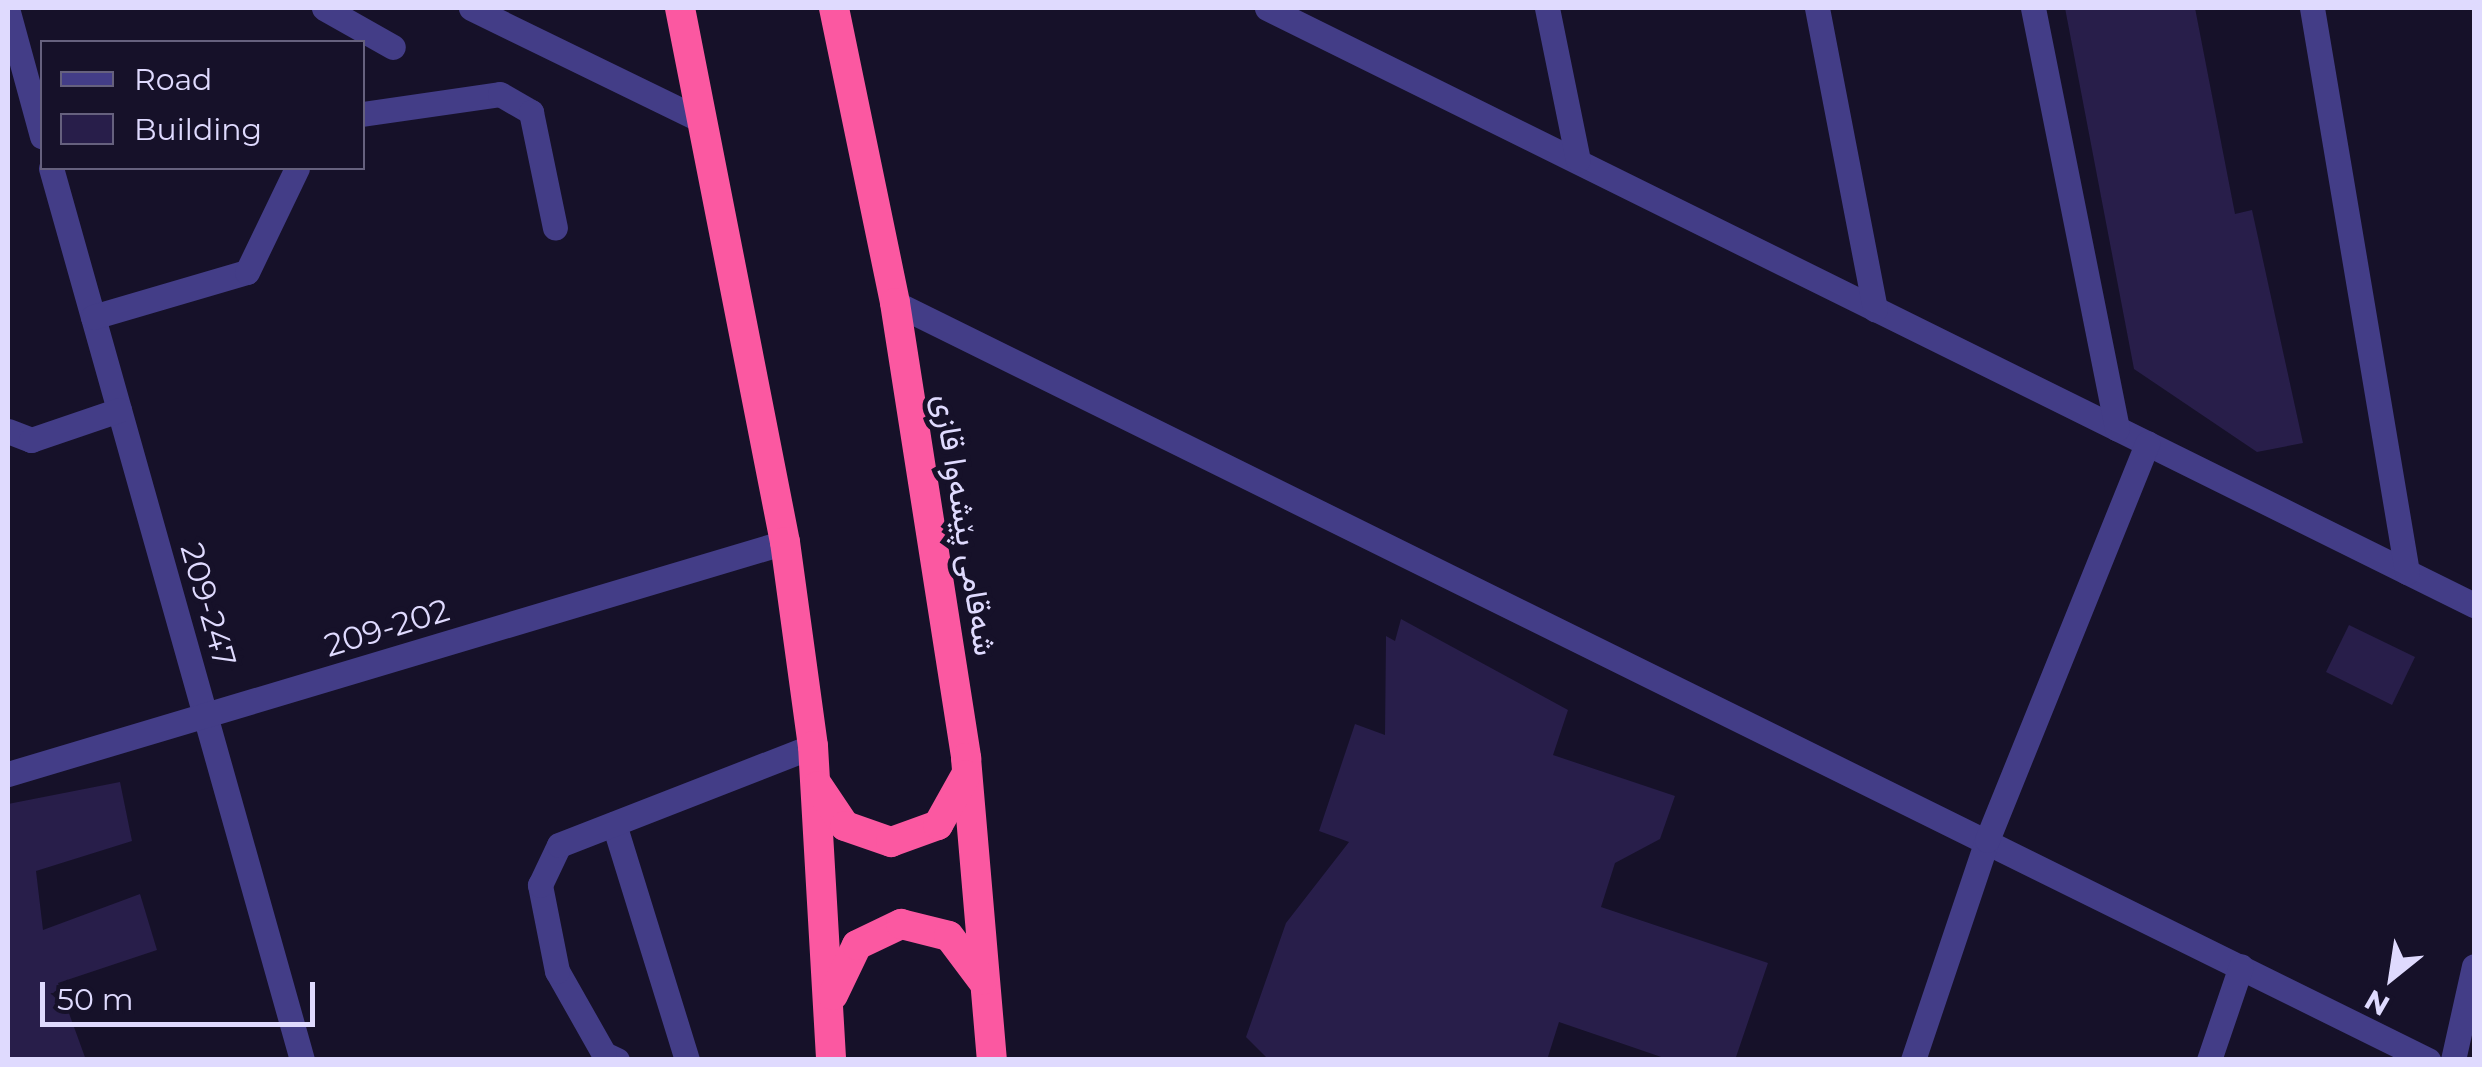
<!DOCTYPE html>
<meta charset="utf-8">
<style>
body{margin:0}
#map{position:relative;width:2482px;height:1067px;overflow:hidden;background:#161129;font-family:Montserrat,Vazirmatn,sans-serif}
div>[style]{position:absolute}
[style*='--x']{left:calc(var(--x)*1px);top:calc(var(--y)*1px);width:calc(var(--w)*1px);rotate:calc(var(--a)*1deg)}
.building>*{inset:0;background:#281e4a}
.minor>*{height:25px;margin:-12.5px;padding:0 12.5px;transform-origin:12.5px;border-radius:12.5px;background:#433d87}
.highway>*{height:30px;margin:-15px;padding:0 15px;transform-origin:15px;border-radius:15px;background:#fb58a1}
span{translate:-50% -50%;white-space:nowrap;text-align:center;line-height:1.15;-webkit-text-stroke:10px #161129;paint-order:stroke}
.street-label{font-size:32px;color:#dfdafe}
.frame{position:absolute;inset:0;border:10px solid #dfdafe;pointer-events:none}
.legend{position:absolute;left:40px;top:40px;width:325px;height:130px;box-sizing:border-box;background:#161129;border:2px solid #66617e;margin:0;padding:12px 18px;list-style:none;font-size:30px;color:#dfdafe}
.legend li{display:flex;align-items:center;gap:20px;height:50px}
.legend b{width:50px;border:2px solid #66617e}
.north{position:absolute;left:2342px;top:927px;width:100px;height:100px;-webkit-text-stroke:8px #161129;paint-order:stroke;rotate:210deg;font-size:28px;font-weight:700;line-height:40px;text-align:center;color:#dfdafe}
.north::after{content:'';display:block;margin:auto;width:35px;height:45px;background:#dfdafe;clip-path:polygon(50% 0,100% 100%,50% 72%,0 100%)}
.scale{position:absolute;left:40px;top:982px;width:275px;height:45px;box-sizing:border-box;border:5px solid #dfdafe;border-top:0;padding-left:12px;font-size:30px;line-height:35px;white-space:nowrap;color:#dfdafe;-webkit-text-stroke:8px #161129;paint-order:stroke}
</style>
<div id="map">
<div class="building">
<div style="clip-path:polygon(2065px 8px,2195px 8px,2235px 214px,2252px 210px,2303px 443px,2257px 452px,2134px 369px)"></div>
<div style="clip-path:polygon(1401px 619px,1568px 710px,1553px 755px,1675px 796px,1660px 839px,1615px 863px,1601px 907px,1768px 963px,1735px 1060px,1670px 1060px,1559px 1022px,1547px 1060px,1269px 1060px,1246px 1037px,1286px 923px,1349px 842px,1319px 831px,1355px 724px,1385px 735px,1386px 636px,1395px 641px)"></div>
<div style="clip-path:polygon(2349px 625px,2415px 657px,2392px 705px,2326px 672px)"></div>
<div style="clip-path:polygon(120px 782px,132px 841px,36px 871px,43px 930px,140px 894px,157px 950px,58px 983px,86px 1060px,8px 1060px,8px 804px)"></div>
</div>
<div class="minor">
<div style="--x:324;--y:8;--w:79;--a:29.5"></div>
<div style="--x:471;--y:8;--w:254;--a:26"></div>
<div style="--x:1267;--y:8;--w:1347;--a:26.32"></div>
<div style="--x:1547;--y:8;--w:155;--a:78.5"></div>
<div style="--x:1817;--y:8;--w:307;--a:79.1"></div>
<div style="--x:2033;--y:8;--w:429;--a:78.7"></div>
<div style="--x:2312;--y:8;--w:572;--a:80.44"></div>
<div style="--x:8;--y:12;--w:129;--a:74.7"></div>
<div style="--x:362;--y:114;--w:139;--a:-8.2"></div>
<div style="--x:500;--y:94;--w:36;--a:30"></div>
<div style="--x:531;--y:112;--w:118;--a:78.3"></div>
<div style="--x:51;--y:168;--w:927;--a:74.28"></div>
<div style="--x:895;--y:303;--w:1710;--a:26.28"></div>
<div style="--x:93;--y:317;--w:160;--a:-16.3"></div>
<div style="--x:247;--y:272;--w:115;--a:-64.3"></div>
<div style="--x:8;--y:431;--w:25;--a:21"></div>
<div style="--x:31;--y:440;--w:93;--a:-18.8"></div>
<div style="--x:8;--y:774;--w:811;--a:-16.62"></div>
<div style="--x:614;--y:824;--w:247;--a:72.8"></div>
<div style="--x:617;--y:1060;--w:14;--a:-155"></div>
<div style="--x:604;--y:1054;--w:95;--a:-119.5"></div>
<div style="--x:557;--y:971;--w:88;--a:-101.2"></div>
<div style="--x:540;--y:885;--w:44;--a:-64.6"></div>
<div style="--x:559;--y:845;--w:273;--a:-21.3"></div>
<div style="--x:1913;--y:1060;--w:232;--a:-71.4"></div>
<div style="--x:1987;--y:840;--w:428;--a:-68"></div>
<div style="--x:2209;--y:1060;--w:99;--a:-71.2"></div>
<div style="--x:2453;--y:1060;--w:96;--a:-77.4"></div>
</div>
<div class="highway">
<div style="--x:680;--y:8;--w:544;--a:78.88"></div>
<div style="--x:785;--y:542;--w:206;--a:82.2"></div>
<div style="--x:813;--y:746;--w:315;--a:86.7"></div>
<div style="--x:834;--y:8;--w:301;--a:78.3"></div>
<div style="--x:895;--y:303;--w:461;--a:81.1"></div>
<div style="--x:966;--y:758;--w:303;--a:85.1"></div>
<div style="--x:818;--y:786;--w:48;--a:56"></div>
<div style="--x:845;--y:826;--w:49;--a:19.2"></div>
<div style="--x:891;--y:842;--w:50;--a:-19.9"></div>
<div style="--x:938;--y:825;--w:57;--a:-60.8"></div>
<div style="--x:833;--y:995;--w:55;--a:-64.4"></div>
<div style="--x:857;--y:945;--w:49;--a:-25.5"></div>
<div style="--x:901;--y:924;--w:49;--a:14"></div>
<div style="--x:949;--y:936;--w:55;--a:53.1"></div>
</div>
<div class="street-label">
<span style="left:965px;top:525px;rotate:81deg">شەقامی پێشەوا قازی</span>
<span style="left:208px;top:605px;rotate:74deg">209-247</span>
<span style="left:387px;top:628px;rotate:-17deg">209-202</span>
</div>
<div class="frame"></div>
<ul class="legend">
<li><b style="height:12px;background:#433d87"></b>Road</li>
<li><b style="height:28px;background:#281e4a"></b>Building</li>
</ul>
<div class="north">N</div>
<div class="scale">50 m</div>
</div>
